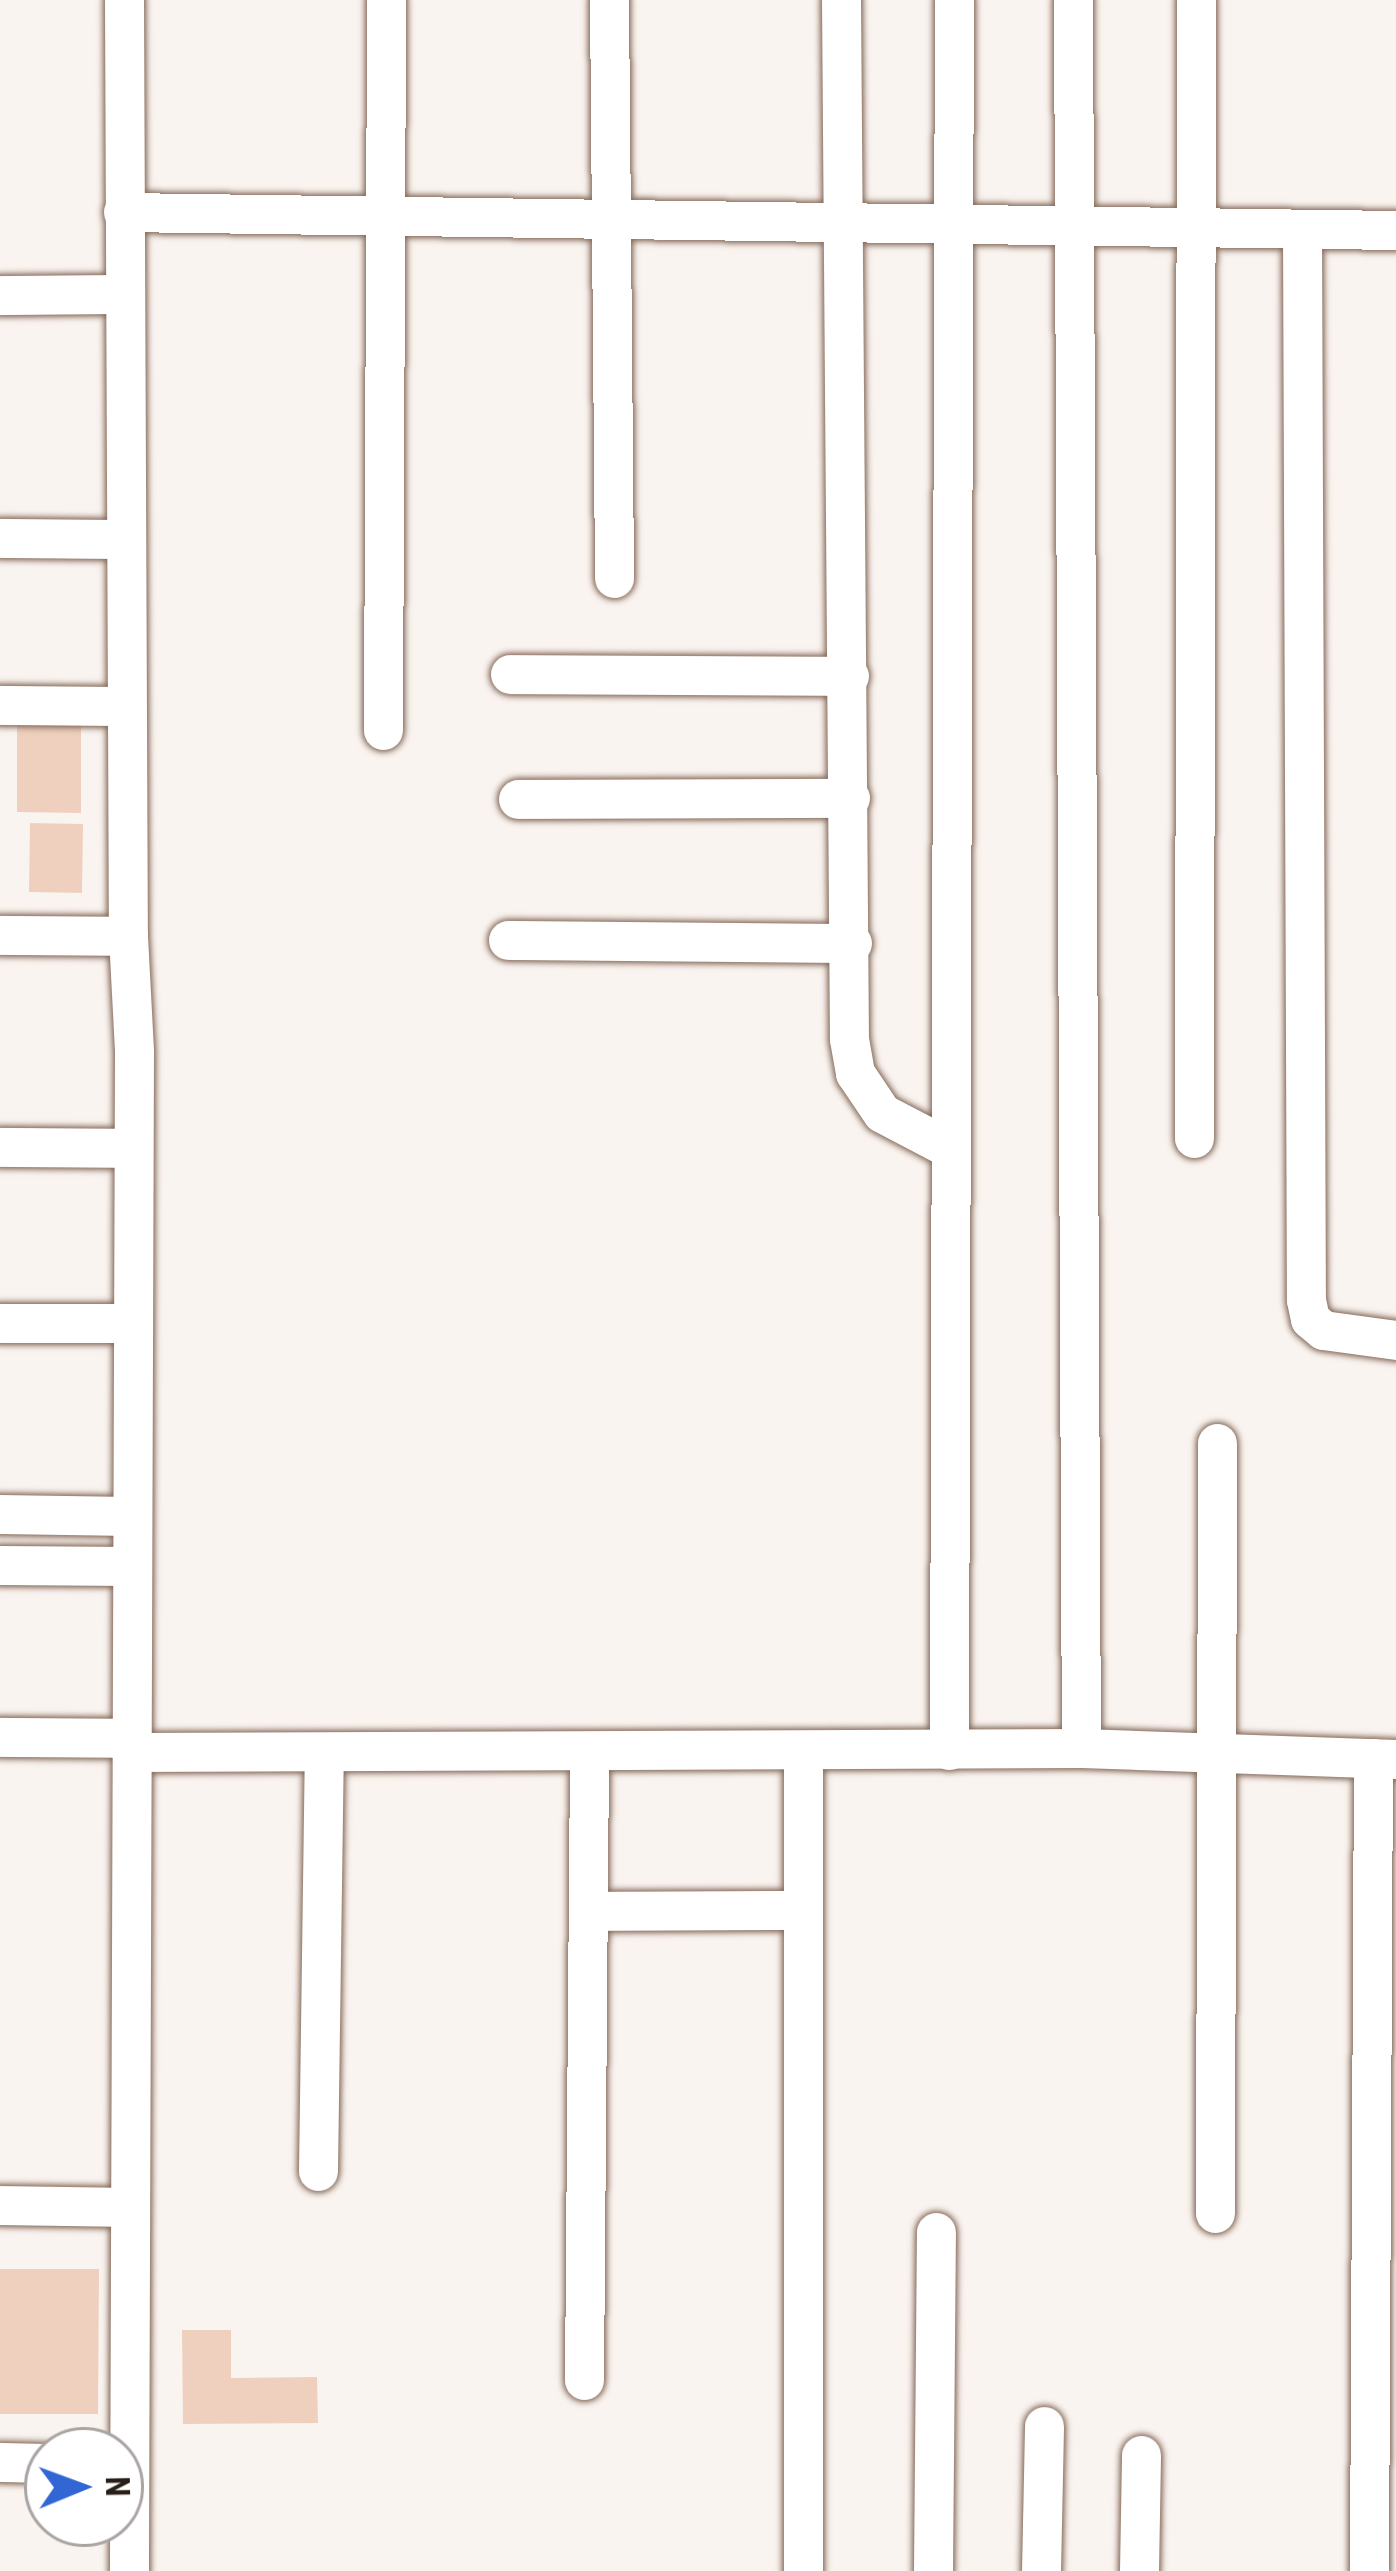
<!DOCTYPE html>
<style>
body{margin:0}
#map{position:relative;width:1396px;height:2571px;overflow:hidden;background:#faf4f0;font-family:"Roboto Condensed",sans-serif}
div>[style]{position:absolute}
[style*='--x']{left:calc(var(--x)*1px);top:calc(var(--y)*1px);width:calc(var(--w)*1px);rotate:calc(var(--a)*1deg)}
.building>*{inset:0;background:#efd0be}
.roads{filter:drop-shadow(0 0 3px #846958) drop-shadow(0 0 3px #846958)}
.minor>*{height:39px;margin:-19.5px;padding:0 19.5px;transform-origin:19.5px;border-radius:19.5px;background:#fff}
span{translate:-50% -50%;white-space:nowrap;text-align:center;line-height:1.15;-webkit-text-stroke:9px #fff;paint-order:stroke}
.north{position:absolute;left:24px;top:2427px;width:120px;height:120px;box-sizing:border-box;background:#fff;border:3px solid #aaa5a3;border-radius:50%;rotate:89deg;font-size:33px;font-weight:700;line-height:48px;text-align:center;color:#2a1f18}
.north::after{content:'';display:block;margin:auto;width:42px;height:54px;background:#3266d5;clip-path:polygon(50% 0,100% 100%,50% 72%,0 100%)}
</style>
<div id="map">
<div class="building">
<div style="clip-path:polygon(17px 721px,81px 721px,81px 813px,17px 812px)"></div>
<div style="clip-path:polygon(30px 823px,83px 824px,82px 893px,29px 892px)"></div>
<div style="clip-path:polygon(0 2269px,99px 2269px,98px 2414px,0 2414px)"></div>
<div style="clip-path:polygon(182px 2330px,231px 2330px,231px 2378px,317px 2377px,318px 2423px,183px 2424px)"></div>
</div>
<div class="roads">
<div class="minor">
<div style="--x:124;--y:0;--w:936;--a:89.76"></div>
<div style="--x:128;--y:936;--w:116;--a:87"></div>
<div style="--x:134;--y:1052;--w:1519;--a:90.19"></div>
<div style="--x:609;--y:0;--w:578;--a:89.5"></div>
<div style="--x:841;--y:0;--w:1039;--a:89.56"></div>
<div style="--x:849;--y:1039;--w:35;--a:80"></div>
<div style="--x:855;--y:1073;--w:48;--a:56"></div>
<div style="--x:882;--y:1113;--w:78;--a:27.6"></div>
<div style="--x:1073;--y:0;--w:1748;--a:89.74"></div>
<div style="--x:123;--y:212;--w:1273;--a:0.81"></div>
<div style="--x:1302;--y:229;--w:1071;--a:89.79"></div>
<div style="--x:1306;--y:1300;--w:19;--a:78"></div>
<div style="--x:1310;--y:1319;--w:17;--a:40"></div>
<div style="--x:1323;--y:1330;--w:74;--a:7.8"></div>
<div style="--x:0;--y:295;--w:124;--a:-0.5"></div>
<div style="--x:0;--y:538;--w:125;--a:0.5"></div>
<div style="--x:510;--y:674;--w:339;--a:0.3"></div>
<div style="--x:0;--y:705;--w:126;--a:0.5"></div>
<div style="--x:383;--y:730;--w:730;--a:-89.76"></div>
<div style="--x:518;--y:799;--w:332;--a:-0.2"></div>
<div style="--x:0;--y:935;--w:128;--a:0.4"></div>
<div style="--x:508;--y:940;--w:344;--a:0.5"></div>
<div style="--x:1194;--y:1138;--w:1138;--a:-89.9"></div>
<div style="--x:0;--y:1147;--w:129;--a:0.4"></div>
<div style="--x:0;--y:1323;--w:130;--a:0"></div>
<div style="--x:0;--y:1514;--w:130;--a:0.9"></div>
<div style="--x:0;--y:1565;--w:131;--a:0.4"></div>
<div style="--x:0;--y:1737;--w:130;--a:0.4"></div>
<div style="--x:949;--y:1750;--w:1750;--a:-89.84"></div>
<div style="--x:131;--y:1752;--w:950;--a:-0.24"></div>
<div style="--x:1081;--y:1748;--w:315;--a:2"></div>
<div style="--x:588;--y:1911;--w:215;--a:-0.3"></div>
<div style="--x:318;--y:2171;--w:419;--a:-89.2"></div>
<div style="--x:0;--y:2205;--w:129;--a:0.9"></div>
<div style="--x:1215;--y:2213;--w:770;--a:-89.85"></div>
<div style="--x:584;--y:2380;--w:627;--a:-89.54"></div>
<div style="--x:0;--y:2462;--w:48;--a:1.2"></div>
<div style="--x:803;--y:2571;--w:819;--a:-90"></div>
<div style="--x:933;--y:2571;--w:339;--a:-89.5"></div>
<div style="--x:1041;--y:2571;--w:145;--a:-88.8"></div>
<div style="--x:1139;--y:2571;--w:116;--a:-89"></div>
<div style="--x:1369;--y:2571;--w:813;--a:-89.72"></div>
</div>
</div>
<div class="north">N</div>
</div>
